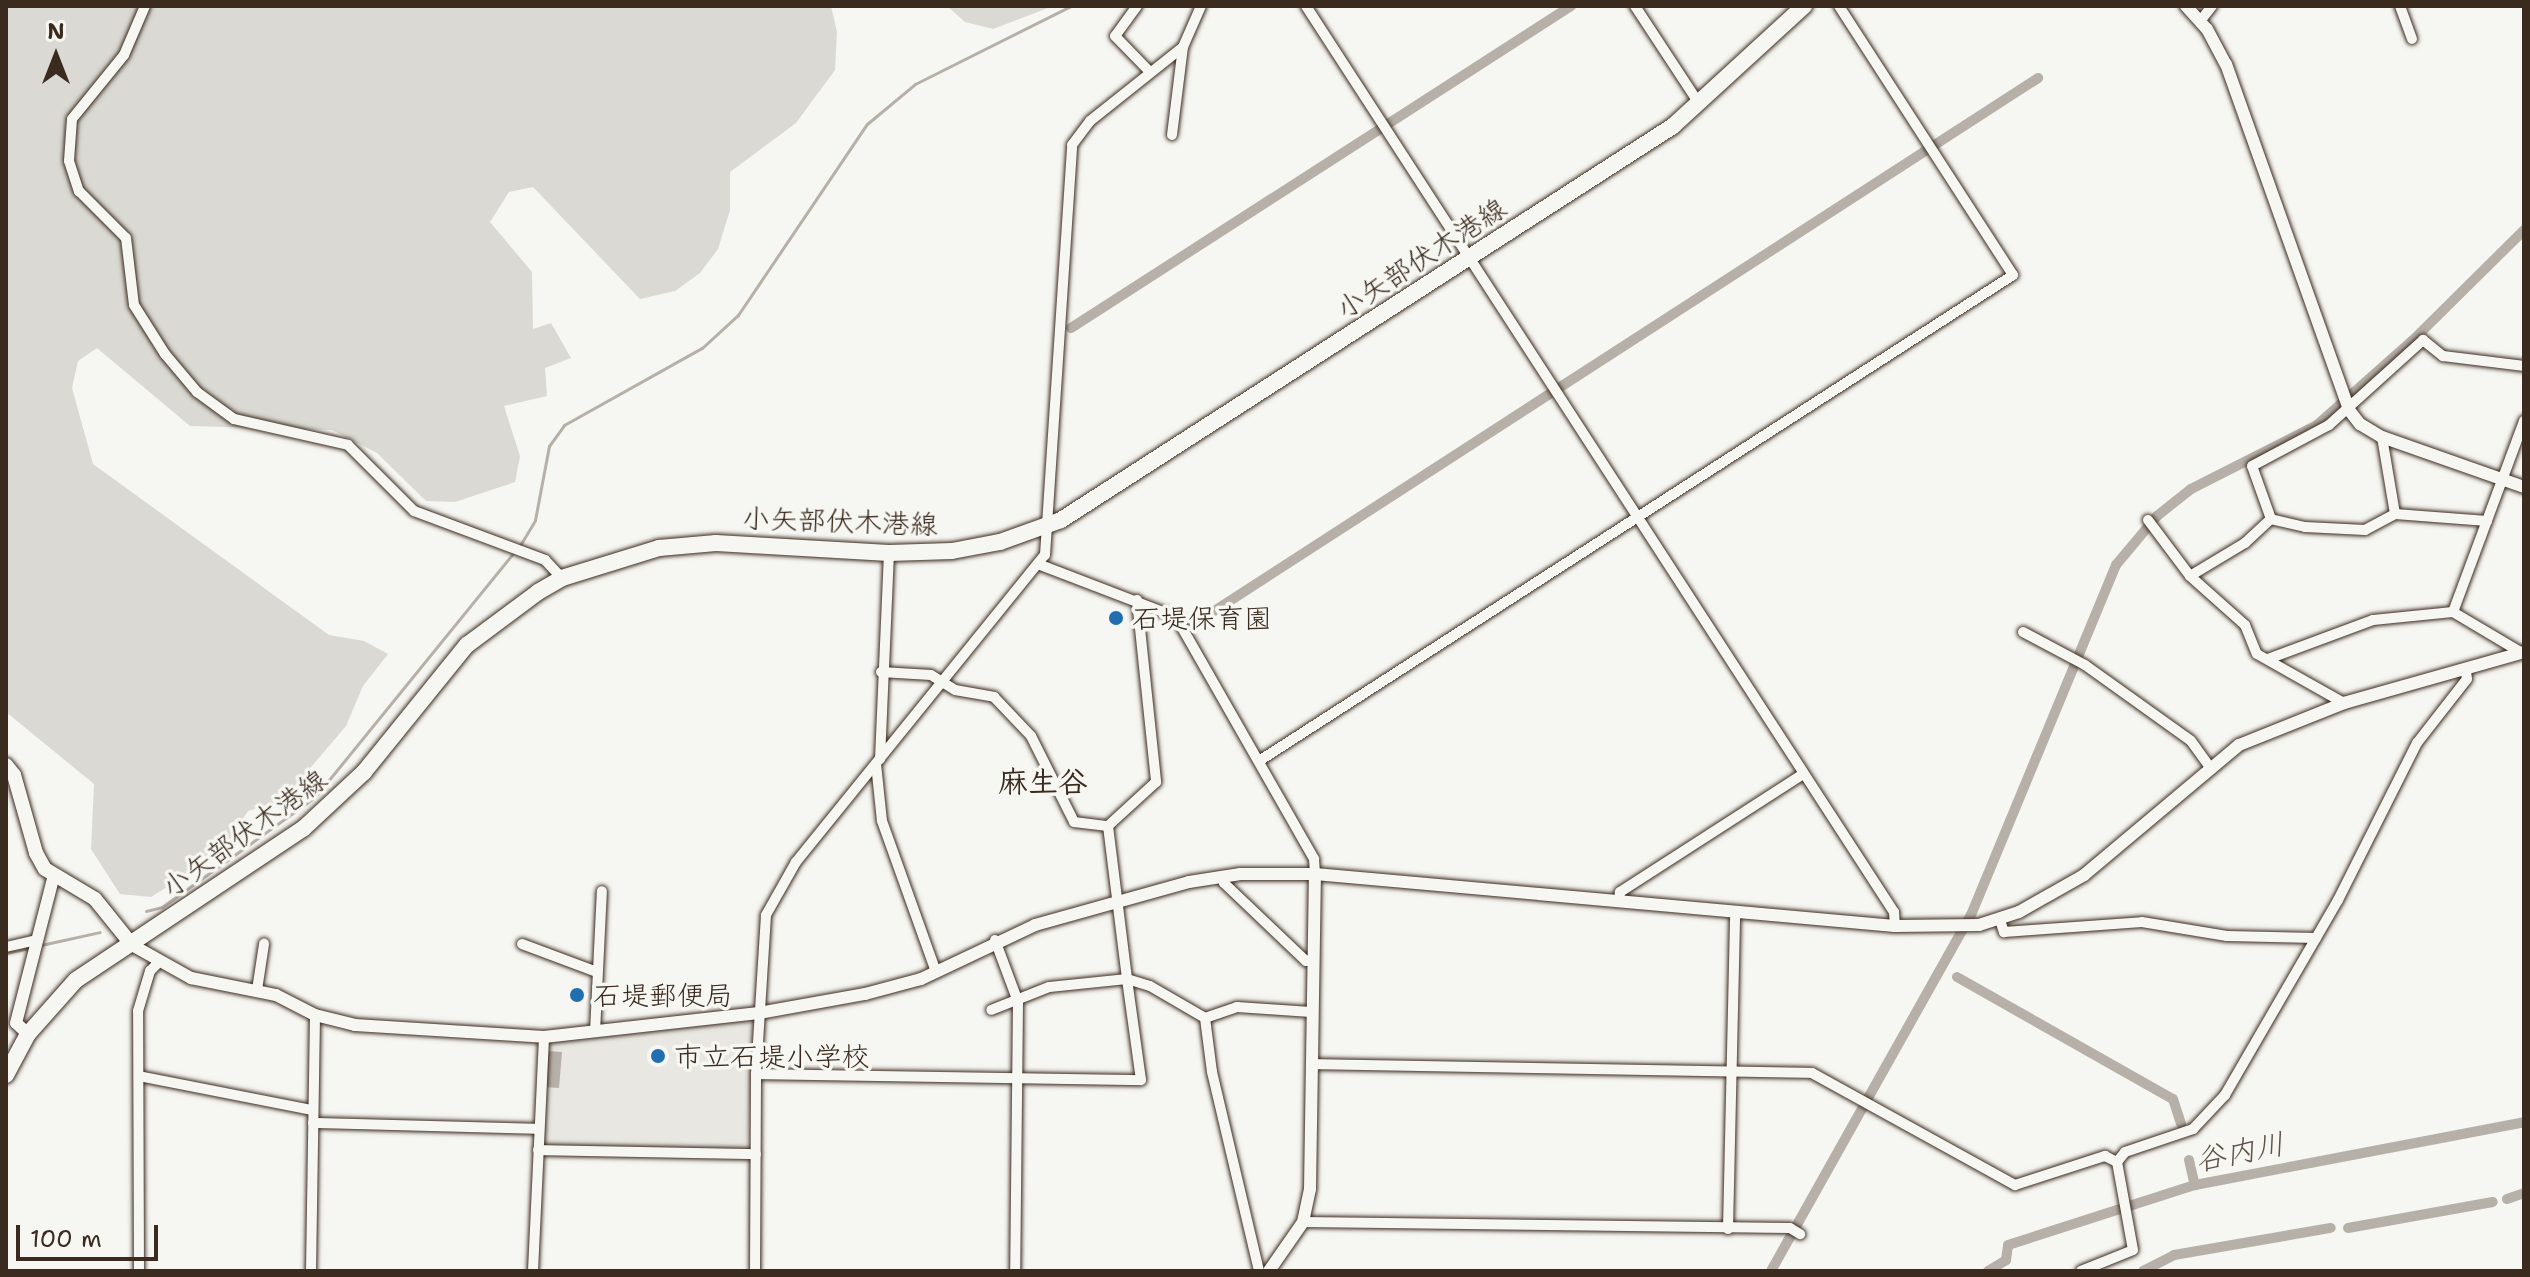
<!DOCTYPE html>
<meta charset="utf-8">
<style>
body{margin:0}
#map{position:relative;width:2530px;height:1277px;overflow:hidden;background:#f6f6f2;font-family:"Shantell Sans","Klee One",sans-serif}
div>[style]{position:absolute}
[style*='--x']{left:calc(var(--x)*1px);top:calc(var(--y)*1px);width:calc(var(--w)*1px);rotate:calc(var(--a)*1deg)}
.built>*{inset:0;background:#e8e7e2}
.green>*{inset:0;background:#dad9d3}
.water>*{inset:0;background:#b6b0a9}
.stream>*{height:3px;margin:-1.5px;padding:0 1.5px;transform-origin:1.5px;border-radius:1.5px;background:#b6b0a9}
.canal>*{height:10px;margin:-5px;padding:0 5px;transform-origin:5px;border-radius:5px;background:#b6b0a9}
.roads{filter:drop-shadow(0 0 2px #3b2a1e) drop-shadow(0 0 2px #3b2a1e)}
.minor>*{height:10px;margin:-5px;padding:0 5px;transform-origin:5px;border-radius:5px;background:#f6f6f2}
.tertiary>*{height:12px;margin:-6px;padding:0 6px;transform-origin:6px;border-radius:6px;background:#f6f6f2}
.secondary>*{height:14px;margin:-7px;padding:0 7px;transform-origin:7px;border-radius:7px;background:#f6f6f2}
.primary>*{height:16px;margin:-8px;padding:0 8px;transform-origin:8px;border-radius:8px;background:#f6f6f2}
.dots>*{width:22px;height:22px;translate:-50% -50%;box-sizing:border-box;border:4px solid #f6f6f2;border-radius:50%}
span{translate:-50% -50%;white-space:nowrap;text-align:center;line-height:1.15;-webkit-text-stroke:7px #f6f6f2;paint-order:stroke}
.street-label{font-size:28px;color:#3b2a1e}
.poi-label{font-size:28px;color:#3b2a1e}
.left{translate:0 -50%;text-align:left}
.neighbourhood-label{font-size:30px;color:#3b2a1e;font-weight:700}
.water-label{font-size:30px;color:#605248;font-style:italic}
.frame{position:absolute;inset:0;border:8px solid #3b2a1e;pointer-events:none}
.north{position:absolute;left:16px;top:16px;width:80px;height:80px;-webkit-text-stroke:6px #f6f6f2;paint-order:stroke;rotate:0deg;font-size:22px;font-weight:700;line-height:32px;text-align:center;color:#3b2a1e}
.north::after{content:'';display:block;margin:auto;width:28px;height:36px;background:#3b2a1e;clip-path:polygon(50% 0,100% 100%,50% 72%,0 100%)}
.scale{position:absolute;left:16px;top:1225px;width:142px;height:36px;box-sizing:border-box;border:4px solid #3b2a1e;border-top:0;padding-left:10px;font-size:24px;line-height:28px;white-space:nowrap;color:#3b2a1e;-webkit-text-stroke:6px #f6f6f2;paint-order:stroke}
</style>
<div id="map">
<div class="built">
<div style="clip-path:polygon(753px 1020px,747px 1151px,541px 1148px,547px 1041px)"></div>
</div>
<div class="green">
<div style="clip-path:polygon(6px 6px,831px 6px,837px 32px,835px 70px,796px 123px,730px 172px,730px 210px,718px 249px,700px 273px,675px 291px,640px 299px,533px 187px,509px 192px,490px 222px,532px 272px,533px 329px,551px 323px,571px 358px,545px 368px,547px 396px,504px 406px,520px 456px,515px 482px,455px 502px,426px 501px,377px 453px,332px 430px,190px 426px,97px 348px,78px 361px,72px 388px,93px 464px,329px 635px,364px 641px,388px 654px,363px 686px,346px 726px,283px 800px,248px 811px,219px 855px,151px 897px,120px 894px,91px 849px,94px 784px,6px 712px)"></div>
<div style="clip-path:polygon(947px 6px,1053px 6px,993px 29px,965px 22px)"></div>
</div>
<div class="water">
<div style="clip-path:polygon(547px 1051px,562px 1052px,559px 1088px,545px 1087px)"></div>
</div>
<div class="stream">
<div style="--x:519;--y:547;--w:31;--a:-59"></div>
<div style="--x:535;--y:520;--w:75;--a:-79.3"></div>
<div style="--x:549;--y:446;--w:26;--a:-54"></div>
<div style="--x:564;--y:425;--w:158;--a:-29.2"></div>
<div style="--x:702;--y:348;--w:49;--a:-42.5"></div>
<div style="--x:738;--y:315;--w:230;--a:-56"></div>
<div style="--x:867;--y:124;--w:62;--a:-39.8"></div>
<div style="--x:915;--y:84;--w:174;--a:-26.6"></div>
<div style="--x:146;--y:911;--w:16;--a:-14"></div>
<div style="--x:162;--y:907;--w:188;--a:-35.7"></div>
<div style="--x:315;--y:797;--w:314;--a:-50.9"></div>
<div style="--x:41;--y:945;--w:60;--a:-12.4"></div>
<div style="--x:6;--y:953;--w:25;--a:-12"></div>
</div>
<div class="canal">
<div style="--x:1071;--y:328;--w:595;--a:-32.78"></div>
<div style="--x:1191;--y:626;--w:1009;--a:-32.9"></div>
<div style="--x:1957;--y:977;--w:248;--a:29.5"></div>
<div style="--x:2173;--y:1099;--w:26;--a:72"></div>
<div style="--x:2189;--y:1160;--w:26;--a:77"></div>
<div style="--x:2507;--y:1199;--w:18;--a:-19"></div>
<div style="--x:2348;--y:1228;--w:147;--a:-10.2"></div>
<div style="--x:1771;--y:1271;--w:408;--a:-60.7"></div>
<div style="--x:1971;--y:915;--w:379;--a:-67.5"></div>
<div style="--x:2116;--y:565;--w:64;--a:-50.1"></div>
<div style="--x:2157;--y:516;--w:43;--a:-38.5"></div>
<div style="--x:2191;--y:489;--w:141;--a:-26.9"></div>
<div style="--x:2317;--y:425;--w:127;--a:-41.5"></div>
<div style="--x:2412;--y:341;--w:158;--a:-44.7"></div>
<div style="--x:1988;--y:1271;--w:21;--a:-31"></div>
<div style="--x:2006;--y:1260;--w:15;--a:-82"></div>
<div style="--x:2008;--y:1245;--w:196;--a:-17.8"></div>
<div style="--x:2195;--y:1185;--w:335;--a:-10.8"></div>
<div style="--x:2143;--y:1271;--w:35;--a:-27"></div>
<div style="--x:2174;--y:1255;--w:159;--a:-9.8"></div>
</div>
<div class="roads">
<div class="minor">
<div style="--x:145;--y:6;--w:53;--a:113.2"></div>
<div style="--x:124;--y:55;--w:82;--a:129.1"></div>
<div style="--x:72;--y:119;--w:42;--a:94.1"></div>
<div style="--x:69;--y:161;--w:32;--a:72"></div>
<div style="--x:79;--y:191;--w:66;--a:45"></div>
<div style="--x:126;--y:238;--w:67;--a:83.2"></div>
<div style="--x:134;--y:305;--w:58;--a:57.7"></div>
<div style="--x:165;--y:354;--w:50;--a:49.9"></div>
<div style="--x:197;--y:392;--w:46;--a:36.1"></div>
<div style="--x:234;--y:419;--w:117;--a:12.8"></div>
<div style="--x:348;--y:445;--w:93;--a:45"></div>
<div style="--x:414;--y:511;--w:140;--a:20.5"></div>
<div style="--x:545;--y:560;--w:25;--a:47"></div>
<div style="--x:1137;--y:6;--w:37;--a:126"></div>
<div style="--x:1115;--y:36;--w:49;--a:45.8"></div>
<div style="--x:1306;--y:6;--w:1080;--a:57.02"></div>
<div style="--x:1894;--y:912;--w:14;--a:86"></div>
<div style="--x:1635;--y:6;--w:118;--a:56.7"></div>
<div style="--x:2400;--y:6;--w:35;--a:70"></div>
<div style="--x:2201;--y:20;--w:18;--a:-52"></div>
<div style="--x:1172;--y:135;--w:89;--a:-82.9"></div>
<div style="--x:2382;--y:437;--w:78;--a:80.4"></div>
<div style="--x:2148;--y:520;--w:70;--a:53.1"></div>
<div style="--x:2190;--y:576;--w:64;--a:-31"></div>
<div style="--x:2245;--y:543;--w:35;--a:-43"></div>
<div style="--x:2487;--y:521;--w:92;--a:-175.6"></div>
<div style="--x:2395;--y:514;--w:34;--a:152"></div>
<div style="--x:2365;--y:530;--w:60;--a:-177.1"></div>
<div style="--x:2305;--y:527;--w:35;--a:-167"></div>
<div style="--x:2271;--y:519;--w:56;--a:-109.7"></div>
<div style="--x:2252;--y:466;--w:87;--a:-28"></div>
<div style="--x:2329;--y:425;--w:127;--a:-42.1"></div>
<div style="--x:2423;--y:340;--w:26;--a:39"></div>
<div style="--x:2443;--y:356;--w:82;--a:7"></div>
<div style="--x:1038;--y:564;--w:148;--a:21"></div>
<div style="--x:1176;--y:617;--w:279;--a:60.3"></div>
<div style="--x:1314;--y:859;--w:15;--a:86"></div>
<div style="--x:2190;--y:576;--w:74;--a:41.7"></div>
<div style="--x:2245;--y:625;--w:31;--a:68"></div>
<div style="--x:2257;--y:654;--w:100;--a:29.4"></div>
<div style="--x:1137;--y:600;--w:183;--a:84"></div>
<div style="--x:1156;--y:782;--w:65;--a:137.5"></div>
<div style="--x:1108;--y:826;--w:154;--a:82.9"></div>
<div style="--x:1127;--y:979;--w:24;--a:17"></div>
<div style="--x:1150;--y:986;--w:64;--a:30.2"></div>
<div style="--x:1205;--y:1018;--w:34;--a:-19"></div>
<div style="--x:1237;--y:1007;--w:74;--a:3.9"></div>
<div style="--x:2453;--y:612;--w:204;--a:-69.6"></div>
<div style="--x:2023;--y:632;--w:70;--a:28"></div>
<div style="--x:2085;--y:665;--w:130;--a:35.6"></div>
<div style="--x:2191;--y:741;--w:31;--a:54"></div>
<div style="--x:2268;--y:659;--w:112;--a:-20.4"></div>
<div style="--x:2373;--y:620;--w:80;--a:-5.7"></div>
<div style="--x:2453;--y:612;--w:80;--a:30.7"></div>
<div style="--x:881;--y:672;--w:50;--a:3.4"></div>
<div style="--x:931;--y:675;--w:28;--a:32"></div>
<div style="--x:955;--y:690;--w:40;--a:10"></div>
<div style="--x:994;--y:697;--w:54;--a:46.5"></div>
<div style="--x:1031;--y:736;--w:96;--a:63.4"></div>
<div style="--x:1074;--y:822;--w:34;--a:7"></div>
<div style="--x:880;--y:759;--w:206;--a:-87.5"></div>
<div style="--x:1259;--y:761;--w:897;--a:-32.8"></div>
<div style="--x:2013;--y:275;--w:320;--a:-122.9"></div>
<div style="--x:876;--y:764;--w:57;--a:84"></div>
<div style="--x:882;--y:821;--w:160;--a:70.3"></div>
<div style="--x:1224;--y:876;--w:7;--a:90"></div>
<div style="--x:1224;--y:883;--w:113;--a:43.6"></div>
<div style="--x:1306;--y:961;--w:6;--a:-9"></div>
<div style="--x:1619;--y:901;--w:9;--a:-84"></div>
<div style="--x:1620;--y:892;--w:218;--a:-32.8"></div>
<div style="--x:2000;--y:920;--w:13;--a:72"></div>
<div style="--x:2004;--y:932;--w:138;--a:-4.1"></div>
<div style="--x:2142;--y:922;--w:86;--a:9.4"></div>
<div style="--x:2227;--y:936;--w:89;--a:1.3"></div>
<div style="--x:995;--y:940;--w:66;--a:69.6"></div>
<div style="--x:1018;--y:1002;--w:269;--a:90.6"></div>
<div style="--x:522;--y:944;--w:80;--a:20.5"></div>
<div style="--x:6;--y:947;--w:31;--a:-13"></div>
<div style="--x:257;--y:990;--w:47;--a:-81.3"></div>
<div style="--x:1205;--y:1018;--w:54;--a:82.6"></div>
<div style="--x:1212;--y:1072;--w:204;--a:76.7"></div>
<div style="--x:595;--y:1032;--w:141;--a:-87.2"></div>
<div style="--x:1312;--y:1064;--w:500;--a:1.03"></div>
<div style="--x:1812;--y:1073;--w:232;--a:28.9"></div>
<div style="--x:2015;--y:1185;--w:95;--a:-17.9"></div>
<div style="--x:2105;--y:1156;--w:13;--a:27"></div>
<div style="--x:756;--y:1074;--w:385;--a:0.9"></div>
<div style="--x:1141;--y:1080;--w:102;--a:-97.9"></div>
<div style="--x:1127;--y:979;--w:78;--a:174.1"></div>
<div style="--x:1049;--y:987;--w:62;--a:158.4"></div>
<div style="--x:139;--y:1076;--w:177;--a:11.1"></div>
<div style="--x:313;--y:1123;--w:226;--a:1.5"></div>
<div style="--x:538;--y:1150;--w:218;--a:1.1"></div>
<div style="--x:1303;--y:1222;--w:487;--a:0.7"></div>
<div style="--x:1790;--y:1228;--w:12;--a:31"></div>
<div style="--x:1728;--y:1229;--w:318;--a:-88.7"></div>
<div style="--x:139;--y:1271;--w:260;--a:-90.2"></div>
<div style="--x:138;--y:1011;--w:42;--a:-73.3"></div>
<div style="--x:150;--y:971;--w:11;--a:-45"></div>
<div style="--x:311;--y:1271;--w:256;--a:-89.1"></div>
<div style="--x:533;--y:1271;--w:234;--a:-87.3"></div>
<div style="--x:755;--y:1271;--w:197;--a:-89.7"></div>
<div style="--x:756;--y:1074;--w:159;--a:-86.4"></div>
<div style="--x:766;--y:915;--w:61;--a:-60.5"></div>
<div style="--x:796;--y:862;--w:395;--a:-51"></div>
<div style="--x:1045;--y:555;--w:411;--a:-86.2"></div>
<div style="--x:1072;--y:145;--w:30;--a:-53"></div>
<div style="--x:1090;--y:121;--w:119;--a:-38.5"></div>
<div style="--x:1183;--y:47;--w:45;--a:-66.3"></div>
<div style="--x:2081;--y:1271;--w:56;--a:-22"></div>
<div style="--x:2133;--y:1250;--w:89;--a:-100.3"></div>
<div style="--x:2117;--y:1162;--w:13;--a:-51"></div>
<div style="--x:2125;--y:1152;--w:72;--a:-18.7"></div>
<div style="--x:2193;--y:1129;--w:47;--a:-46.7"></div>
<div style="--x:2225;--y:1095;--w:225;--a:-59.9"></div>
<div style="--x:2338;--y:900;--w:176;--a:-63.3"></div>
<div style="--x:2417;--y:743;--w:81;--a:-52"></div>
<div style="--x:2467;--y:679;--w:7;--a:-98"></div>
</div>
<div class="tertiary">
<div style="--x:2186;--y:6;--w:31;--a:48"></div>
<div style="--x:2207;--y:29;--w:40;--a:62"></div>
<div style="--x:2226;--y:64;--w:367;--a:70.4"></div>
<div style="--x:2349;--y:410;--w:18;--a:52"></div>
<div style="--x:2360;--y:424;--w:26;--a:31"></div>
<div style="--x:2382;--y:437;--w:151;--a:19.4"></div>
<div style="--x:132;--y:945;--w:68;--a:29.2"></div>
<div style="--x:191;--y:978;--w:87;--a:11.3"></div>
<div style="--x:276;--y:995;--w:44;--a:27.1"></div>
<div style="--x:315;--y:1015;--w:41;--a:14"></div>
<div style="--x:355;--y:1025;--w:189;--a:3.6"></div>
<div style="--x:544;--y:1037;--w:216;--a:-6.4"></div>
<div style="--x:759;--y:1013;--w:108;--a:-10.2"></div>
<div style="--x:865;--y:994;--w:58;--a:-15"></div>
<div style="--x:921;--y:979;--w:126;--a:-25.3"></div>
<div style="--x:1035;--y:925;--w:160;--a:-15.6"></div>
<div style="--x:1189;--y:882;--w:52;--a:-8.9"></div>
<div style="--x:1240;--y:874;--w:75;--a:0"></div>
<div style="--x:1315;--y:874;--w:582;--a:5.12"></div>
<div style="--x:1895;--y:926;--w:84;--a:-0.7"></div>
<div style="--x:1979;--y:925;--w:42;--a:-18"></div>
<div style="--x:2019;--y:912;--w:75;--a:-29.6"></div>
<div style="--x:2084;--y:875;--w:202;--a:-40"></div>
<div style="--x:2239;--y:745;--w:113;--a:-21.8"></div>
<div style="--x:2344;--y:703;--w:187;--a:-15.8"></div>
<div style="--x:28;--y:1034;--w:16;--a:-137"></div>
<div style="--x:16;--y:1023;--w:153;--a:-75.6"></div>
<div style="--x:1269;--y:1271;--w:60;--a:-55.2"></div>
<div style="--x:1303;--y:1222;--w:34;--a:-78"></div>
<div style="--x:1310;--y:1189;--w:315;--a:-89.1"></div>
</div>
<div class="secondary">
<div style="--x:6;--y:765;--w:13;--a:51"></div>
<div style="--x:14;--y:775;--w:81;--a:74.2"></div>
<div style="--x:36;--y:853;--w:18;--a:61"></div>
<div style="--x:45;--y:869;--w:58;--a:31"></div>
<div style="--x:95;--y:899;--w:59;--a:51.2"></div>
</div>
<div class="primary">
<div style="--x:6;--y:1075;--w:47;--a:-61.8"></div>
<div style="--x:28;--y:1034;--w:72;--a:-48.4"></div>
<div style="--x:76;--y:980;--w:274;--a:-33.7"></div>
<div style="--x:304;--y:828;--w:82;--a:-43"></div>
<div style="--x:364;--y:772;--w:164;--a:-51"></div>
<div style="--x:467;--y:645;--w:89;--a:-36.7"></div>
<div style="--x:538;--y:592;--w:28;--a:-30"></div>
<div style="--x:562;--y:578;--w:102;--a:-17.2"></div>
<div style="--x:659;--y:548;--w:57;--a:-5"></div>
<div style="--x:716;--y:543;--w:173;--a:3.3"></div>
<div style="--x:889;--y:553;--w:63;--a:-1.8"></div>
<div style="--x:952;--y:551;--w:49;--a:-10.6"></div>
<div style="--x:1000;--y:542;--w:65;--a:-19.8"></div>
<div style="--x:1061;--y:520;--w:728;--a:-32.77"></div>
<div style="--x:1673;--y:126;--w:178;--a:-42.5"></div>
</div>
</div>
<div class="dots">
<div style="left:1116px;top:618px;background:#1f6fb2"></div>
<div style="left:577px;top:995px;background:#1f6fb2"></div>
<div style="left:658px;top:1056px;background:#1f6fb2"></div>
</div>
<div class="street-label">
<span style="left:1421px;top:258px;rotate:-33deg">小矢部伏木港線</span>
<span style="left:840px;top:521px;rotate:2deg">小矢部伏木港線</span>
<span style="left:244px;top:833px;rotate:-36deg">小矢部伏木港線</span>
</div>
<div class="poi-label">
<span class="left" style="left:1132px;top:618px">石堤保育園</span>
<span class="left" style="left:593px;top:995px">石堤郵便局</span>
<span class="left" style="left:674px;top:1056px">市立石堤小学校</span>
</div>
<div class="neighbourhood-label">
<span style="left:1043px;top:782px">麻生谷</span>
</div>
<div class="water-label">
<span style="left:2240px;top:1152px;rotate:-11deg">谷内川</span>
</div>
<div class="frame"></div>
<div class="north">N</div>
<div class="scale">100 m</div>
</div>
